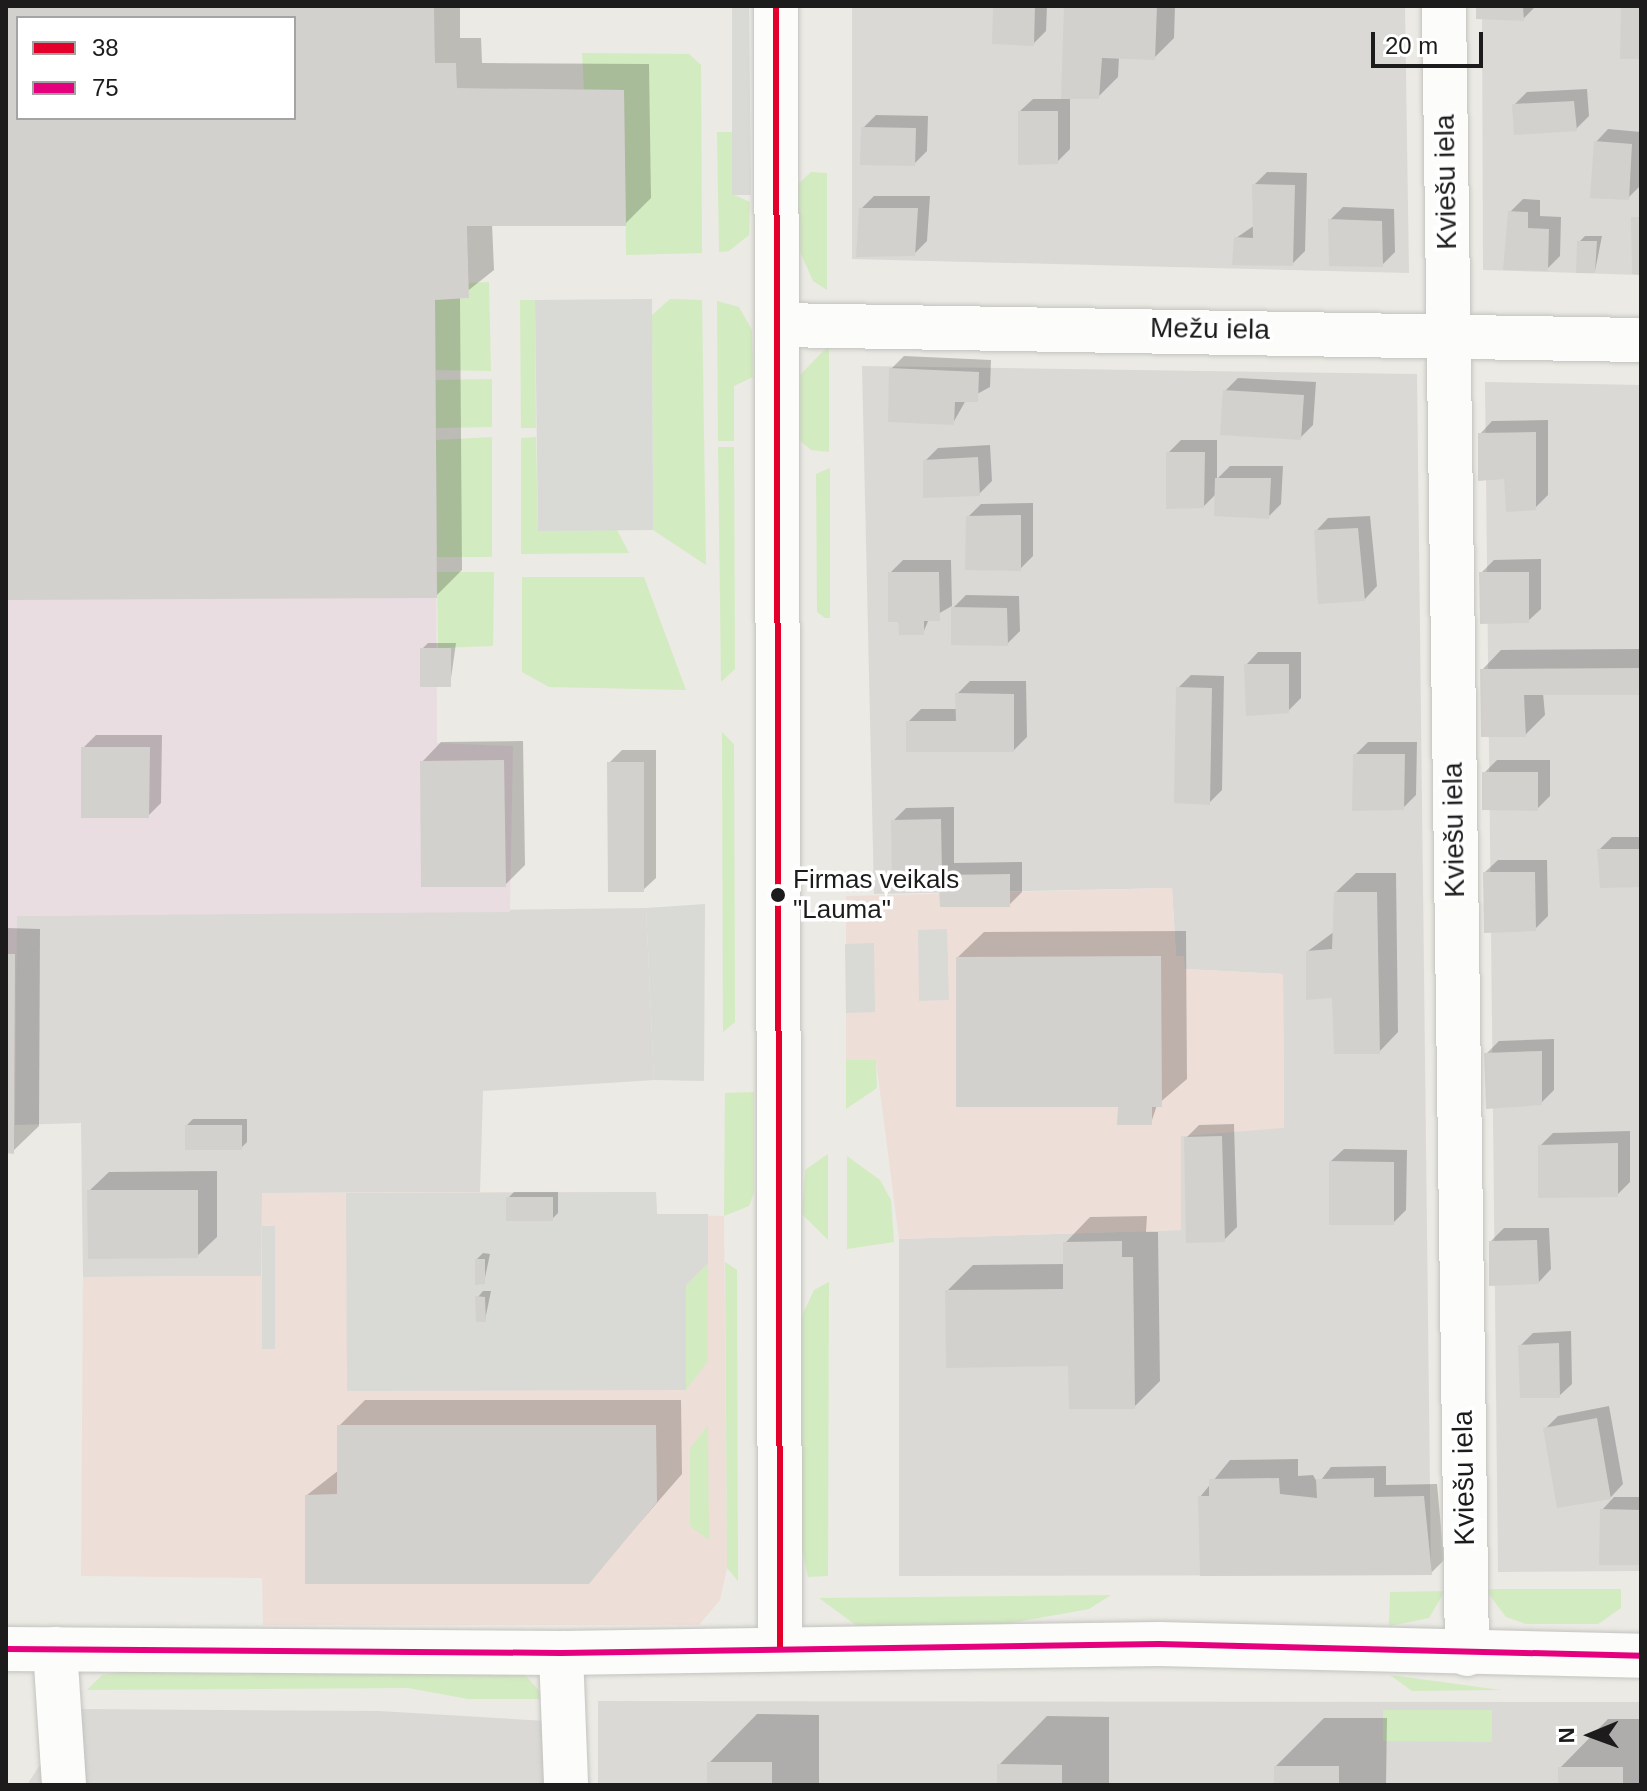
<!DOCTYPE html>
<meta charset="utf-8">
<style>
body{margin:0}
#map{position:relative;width:1647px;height:1791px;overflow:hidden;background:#ebeae4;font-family:Helvetica,sans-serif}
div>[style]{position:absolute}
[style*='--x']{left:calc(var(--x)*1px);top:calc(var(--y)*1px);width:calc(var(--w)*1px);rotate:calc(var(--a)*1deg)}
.residential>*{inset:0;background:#dad9d6}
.commercial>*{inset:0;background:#eeded8}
.industrial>*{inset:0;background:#e9dde2}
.grass>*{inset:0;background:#d3ebc1}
.parking>*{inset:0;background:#d9d9d6}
.shadow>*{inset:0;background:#0003}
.building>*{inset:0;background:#d3d1cd}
.roads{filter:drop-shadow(0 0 2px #c3c3c0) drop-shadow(0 0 2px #c3c3c0)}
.minor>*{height:44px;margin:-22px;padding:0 22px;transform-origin:22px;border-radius:22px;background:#fcfcfb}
.bus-1>*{height:6px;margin:-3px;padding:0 3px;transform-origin:3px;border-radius:3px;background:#e4002b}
.bus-2>*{height:6px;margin:-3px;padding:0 3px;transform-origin:3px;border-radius:3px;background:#e5007d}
.dots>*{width:22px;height:22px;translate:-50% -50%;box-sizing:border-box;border:4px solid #fff;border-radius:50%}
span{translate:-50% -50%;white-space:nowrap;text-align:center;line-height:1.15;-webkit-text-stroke:7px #fff;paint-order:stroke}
.bus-label{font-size:26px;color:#1c1c1c}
.left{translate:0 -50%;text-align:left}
.street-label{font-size:28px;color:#1c1c1c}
.frame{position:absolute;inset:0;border:8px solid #1c1c1c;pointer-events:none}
.legend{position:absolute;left:16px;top:16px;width:280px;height:104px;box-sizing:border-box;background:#fff;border:2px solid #a4a4a4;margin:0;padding:10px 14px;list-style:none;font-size:24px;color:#1c1c1c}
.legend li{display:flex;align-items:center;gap:16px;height:40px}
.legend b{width:40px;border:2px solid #a4a4a4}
.north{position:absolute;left:1551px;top:1695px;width:80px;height:80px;-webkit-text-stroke:6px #fff;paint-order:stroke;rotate:269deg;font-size:22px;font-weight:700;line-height:32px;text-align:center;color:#1c1c1c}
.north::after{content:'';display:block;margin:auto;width:28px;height:36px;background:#1c1c1c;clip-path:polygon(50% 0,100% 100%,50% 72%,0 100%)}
.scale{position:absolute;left:1371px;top:32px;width:112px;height:36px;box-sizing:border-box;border:4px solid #1c1c1c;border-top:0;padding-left:10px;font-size:24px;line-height:28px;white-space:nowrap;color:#1c1c1c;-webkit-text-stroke:6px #fff;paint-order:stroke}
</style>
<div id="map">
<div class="residential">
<div style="clip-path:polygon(852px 6px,1405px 6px,1409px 273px,852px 259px)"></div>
<div style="clip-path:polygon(1482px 6px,1641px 6px,1641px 275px,1483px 270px)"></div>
<div style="clip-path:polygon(862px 366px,1417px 374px,1431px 1575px,899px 1576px,899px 1239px,1181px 1230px,1181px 1136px,1284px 1127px,1283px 974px,1185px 969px,1176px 957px,1172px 888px,874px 894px)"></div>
<div style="clip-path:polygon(1485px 382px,1641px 385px,1641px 1571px,1498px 1572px)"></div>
<div style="clip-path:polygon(646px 908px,654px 1080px,483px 1091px,480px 1192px,262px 1193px,262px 1276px,83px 1277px,81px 1123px,15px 1125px,16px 916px)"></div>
<div style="clip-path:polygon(598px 1701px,1641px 1702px,1641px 1785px,598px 1785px)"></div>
<div style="clip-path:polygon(76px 1709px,379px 1711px,546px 1721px,546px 1785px,27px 1785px)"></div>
</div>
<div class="commercial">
<div style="clip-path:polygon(1172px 888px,1176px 956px,1184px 956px,1185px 969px,1283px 974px,1284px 1128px,1181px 1136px,1181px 1230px,899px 1239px,876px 1061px,846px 1060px,846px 896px)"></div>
<div style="clip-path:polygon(656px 1192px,657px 1214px,724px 1216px,727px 1568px,720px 1600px,699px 1625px,263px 1625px,262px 1578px,81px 1576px,83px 1277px,261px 1276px,262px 1193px)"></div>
</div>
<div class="industrial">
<div style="clip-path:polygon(evenodd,6px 6px,434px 6px,435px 63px,456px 63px,457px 88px,624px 90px,626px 226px,467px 226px,469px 298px,435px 300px,437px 743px,513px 746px,510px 912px,17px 916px,14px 1153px,6px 1153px,6px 6px,18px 18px,294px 18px,294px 118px,18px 118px,18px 18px)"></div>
</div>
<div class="grass">
<div style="clip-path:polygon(582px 53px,689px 54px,701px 65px,702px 253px,626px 255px,624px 90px,584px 89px)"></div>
<div style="clip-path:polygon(717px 132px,732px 132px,732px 194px,750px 202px,749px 235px,729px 251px,719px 252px)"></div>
<div style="clip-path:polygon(811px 172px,827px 173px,827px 290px,813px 281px,797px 245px,797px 185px)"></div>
<div style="clip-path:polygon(489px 282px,491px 371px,436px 370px,435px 300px,469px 298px,468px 283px)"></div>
<div style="clip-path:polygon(670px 299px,702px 300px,706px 565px,653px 530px,652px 315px)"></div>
<div style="clip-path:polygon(520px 300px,535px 300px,536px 428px,521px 428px)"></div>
<div style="clip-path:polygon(717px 301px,739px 307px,752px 330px,753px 377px,734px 386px,734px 441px,718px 441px)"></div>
<div style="clip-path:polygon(829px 345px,829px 452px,811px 450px,799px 440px,800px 375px)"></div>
<div style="clip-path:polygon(492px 379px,492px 427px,436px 428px,436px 380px)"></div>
<div style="clip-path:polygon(492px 437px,492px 557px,437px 557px,436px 440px)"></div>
<div style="clip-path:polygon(536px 437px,538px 531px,617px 530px,629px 553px,521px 554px,521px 438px)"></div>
<div style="clip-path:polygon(718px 447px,734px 447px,735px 669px,721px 682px)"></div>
<div style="clip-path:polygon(830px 468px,830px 618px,825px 618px,817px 612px,816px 474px)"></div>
<div style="clip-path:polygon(437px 572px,494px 572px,493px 646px,438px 648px)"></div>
<div style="clip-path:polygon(644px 577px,686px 690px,549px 687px,522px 672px,522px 577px)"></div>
<div style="clip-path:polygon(722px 732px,734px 744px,735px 1022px,723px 1032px)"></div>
<div style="clip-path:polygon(846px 1060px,876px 1060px,877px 1088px,846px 1109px)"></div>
<div style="clip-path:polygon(754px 1092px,754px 1193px,749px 1206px,724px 1216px,725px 1093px)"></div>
<div style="clip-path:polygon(828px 1154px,828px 1240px,802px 1214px,805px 1170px)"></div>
<div style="clip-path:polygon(847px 1156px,880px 1180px,891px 1200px,894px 1242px,847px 1249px)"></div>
<div style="clip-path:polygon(725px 1262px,737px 1270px,738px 1581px,727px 1568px)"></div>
<div style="clip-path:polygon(708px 1263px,708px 1361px,686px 1390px,686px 1285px)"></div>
<div style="clip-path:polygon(829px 1282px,828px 1576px,808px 1577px,801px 1545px,801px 1318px,814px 1290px)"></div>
<div style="clip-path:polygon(708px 1425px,709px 1540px,690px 1526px,690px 1448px)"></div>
<div style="clip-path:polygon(1485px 1589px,1621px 1589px,1621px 1608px,1598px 1624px,1526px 1624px,1506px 1617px)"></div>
<div style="clip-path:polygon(1445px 1591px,1429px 1618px,1389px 1626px,1390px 1592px)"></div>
<div style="clip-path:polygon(1111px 1595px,1089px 1609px,983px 1628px,876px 1630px,857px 1626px,819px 1598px)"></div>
<div style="clip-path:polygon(120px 1672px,523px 1673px,547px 1699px,468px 1699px,408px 1688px,87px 1690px,102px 1675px)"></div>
<div style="clip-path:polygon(1390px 1675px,1501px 1690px,1412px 1691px)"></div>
<div style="clip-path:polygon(1383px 1710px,1492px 1710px,1492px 1742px,1383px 1741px)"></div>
</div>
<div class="parking">
<div style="clip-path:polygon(732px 6px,749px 6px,751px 195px,732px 195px)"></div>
<div style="clip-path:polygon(652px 299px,653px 530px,538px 531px,535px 300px)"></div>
<div style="clip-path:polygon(705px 904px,704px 1081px,654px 1080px,646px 908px)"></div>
<div style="clip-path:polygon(947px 929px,949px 1000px,919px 1001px,918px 930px)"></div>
<div style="clip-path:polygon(874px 943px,875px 1012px,846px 1013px,845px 944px)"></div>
<div style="clip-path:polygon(656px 1192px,657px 1214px,708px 1214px,708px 1263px,686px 1285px,686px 1390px,347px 1391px,346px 1193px)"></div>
<div style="clip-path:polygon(262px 1226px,275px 1226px,275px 1349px,262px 1349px)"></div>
</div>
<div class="shadow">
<div style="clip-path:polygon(evenodd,6px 6px,460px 6px,460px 38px,481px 38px,482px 63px,649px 64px,651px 198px,625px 224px,492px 224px,494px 270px,460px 297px,462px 570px,436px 596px,6px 598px,6px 6px,18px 18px,294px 18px,294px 118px,18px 118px,18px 18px)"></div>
<div style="clip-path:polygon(995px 6px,1047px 6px,1046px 31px,1033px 44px)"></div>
<div style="clip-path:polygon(1066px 6px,1175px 6px,1174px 38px,1154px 58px,1119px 57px,1118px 77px,1098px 97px,1070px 97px,1070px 149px,1057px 162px,1020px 111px,1033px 99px,1063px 99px)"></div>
<div style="clip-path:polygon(1478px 6px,1536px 6px,1523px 19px)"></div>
<div style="clip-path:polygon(1587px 89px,1589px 116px,1576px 129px,1514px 105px,1527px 92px)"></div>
<div style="clip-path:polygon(876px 115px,928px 116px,927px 151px,914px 164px,863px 128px)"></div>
<div style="clip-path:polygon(1608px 129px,1641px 132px,1641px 185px,1628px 198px,1596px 142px)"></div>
<div style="clip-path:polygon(1267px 172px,1307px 173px,1305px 251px,1292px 264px,1236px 238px,1255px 225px,1254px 185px)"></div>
<div style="clip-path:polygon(874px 196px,930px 196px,927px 241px,914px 254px,861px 209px)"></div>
<div style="clip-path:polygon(1523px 199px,1540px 200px,1540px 216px,1561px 217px,1560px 256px,1547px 269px,1510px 212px)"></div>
<div style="clip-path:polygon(1343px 207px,1394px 209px,1395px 252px,1382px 265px,1330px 220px)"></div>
<div style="clip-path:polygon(1585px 236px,1602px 236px,1595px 271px,1579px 242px)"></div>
<div style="clip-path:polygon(904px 356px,991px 360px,990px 387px,966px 400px,953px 423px,891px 369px)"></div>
<div style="clip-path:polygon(1238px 378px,1316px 382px,1313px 425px,1300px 438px,1225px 391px)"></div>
<div style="clip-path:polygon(1548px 420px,1548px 495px,1535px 508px,1480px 434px,1492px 421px)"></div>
<div style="clip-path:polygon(1181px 440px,1217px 440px,1217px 479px,1230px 466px,1283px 466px,1281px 504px,1268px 517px,1217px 493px,1204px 506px,1168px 453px)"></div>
<div style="clip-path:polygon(990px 445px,992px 481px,979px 494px,925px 461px,938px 448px)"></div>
<div style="clip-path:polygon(1033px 503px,1033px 556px,1020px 569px,968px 517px,981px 504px)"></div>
<div style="clip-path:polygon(1370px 516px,1377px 586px,1365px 599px,1316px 531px,1328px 518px)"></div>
<div style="clip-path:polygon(1541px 559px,1541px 609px,1528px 621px,1481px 573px,1494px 560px)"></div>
<div style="clip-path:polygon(903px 560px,951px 560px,952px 606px,929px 619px,923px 633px,890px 573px)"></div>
<div style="clip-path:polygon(966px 595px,1019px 596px,1020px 631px,1007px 644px,953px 608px)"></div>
<div style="clip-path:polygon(428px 643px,456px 643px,450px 685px,422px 649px)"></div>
<div style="clip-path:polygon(1641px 649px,1641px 693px,1543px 693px,1545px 715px,1525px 735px,1482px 670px,1501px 650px)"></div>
<div style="clip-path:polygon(1258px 652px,1301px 652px,1301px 698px,1288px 711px,1246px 665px)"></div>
<div style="clip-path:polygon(1191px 675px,1224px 676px,1222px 790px,1209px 803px,1178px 688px)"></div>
<div style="clip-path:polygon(970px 681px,1026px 681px,1027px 737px,1014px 750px,908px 722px,921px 709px,958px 709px,957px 694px)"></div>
<div style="clip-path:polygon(96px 735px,162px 735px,161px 803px,148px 816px,83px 748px)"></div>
<div style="clip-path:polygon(523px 741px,525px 865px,505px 885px,422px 762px,441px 742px)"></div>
<div style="clip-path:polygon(1368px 742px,1417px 742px,1416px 795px,1403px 808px,1355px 755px)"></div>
<div style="clip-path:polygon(622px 750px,656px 750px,656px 878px,643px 890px,609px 763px)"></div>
<div style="clip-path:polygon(1497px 760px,1550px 760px,1550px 796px,1537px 809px,1484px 773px)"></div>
<div style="clip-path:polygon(954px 807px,954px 863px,1022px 862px,1022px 892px,1009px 905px,943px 885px,893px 821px,906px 808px)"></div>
<div style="clip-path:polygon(1612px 837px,1641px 837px,1641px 885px,1599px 850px)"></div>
<div style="clip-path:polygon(1498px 860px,1547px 860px,1548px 916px,1535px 929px,1485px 872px)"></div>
<div style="clip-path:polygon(1356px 873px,1396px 873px,1398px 1032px,1379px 1052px,1308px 951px,1335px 931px,1336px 892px)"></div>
<div style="clip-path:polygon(6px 928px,40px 929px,39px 1126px,13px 1151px,6px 1151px)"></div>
<div style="clip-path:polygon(1186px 931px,1187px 1079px,1157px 1105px,1151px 1123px,958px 957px,984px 932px)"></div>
<div style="clip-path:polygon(1554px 1039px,1554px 1090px,1541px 1103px,1486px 1054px,1499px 1041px)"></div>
<div style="clip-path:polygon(193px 1119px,247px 1119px,247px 1142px,241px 1148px,187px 1125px)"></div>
<div style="clip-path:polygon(1234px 1124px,1237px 1227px,1224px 1240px,1186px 1138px,1199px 1125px)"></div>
<div style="clip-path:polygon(1630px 1131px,1630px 1182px,1617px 1195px,1540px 1146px,1553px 1133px)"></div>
<div style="clip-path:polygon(1344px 1149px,1407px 1150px,1406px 1210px,1393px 1223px,1331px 1161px)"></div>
<div style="clip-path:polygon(217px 1171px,217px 1237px,197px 1256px,89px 1191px,109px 1172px)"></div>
<div style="clip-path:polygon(514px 1192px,558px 1192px,558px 1213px,552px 1219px,508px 1198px)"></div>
<div style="clip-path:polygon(1147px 1216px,1146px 1232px,1158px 1232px,1160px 1381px,1134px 1407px,947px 1291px,973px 1265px,1065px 1264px,1065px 1243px,1090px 1217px)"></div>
<div style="clip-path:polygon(1504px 1228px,1549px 1228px,1551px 1269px,1539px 1282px,1491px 1241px)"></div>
<div style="clip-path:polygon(483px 1253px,490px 1254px,484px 1282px,477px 1259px)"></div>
<div style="clip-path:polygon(483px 1291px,491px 1291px,485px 1320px,478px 1297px)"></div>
<div style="clip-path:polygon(1571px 1331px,1572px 1384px,1559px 1396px,1520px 1346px,1533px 1333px)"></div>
<div style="clip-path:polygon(365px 1400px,681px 1400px,682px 1474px,588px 1582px,307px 1495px,339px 1470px,339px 1426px)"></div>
<div style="clip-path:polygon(1609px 1406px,1623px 1484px,1611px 1497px,1559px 1506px,1545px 1429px,1558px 1416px)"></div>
<div style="clip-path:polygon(1298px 1459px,1298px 1476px,1313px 1475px,1318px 1484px,1331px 1467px,1386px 1466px,1386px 1485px,1437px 1484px,1444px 1560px,1431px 1573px,1200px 1497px,1230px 1460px)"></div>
<div style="clip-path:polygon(1614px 1497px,1641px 1497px,1641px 1563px,1602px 1510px)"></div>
<div style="clip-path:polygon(757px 1714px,819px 1715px,819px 1785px,709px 1785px,709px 1763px)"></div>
<div style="clip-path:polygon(1047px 1716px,1109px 1717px,1109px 1785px,999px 1785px,999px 1765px)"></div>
<div style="clip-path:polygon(1324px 1718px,1387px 1718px,1386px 1785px,1276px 1785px,1276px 1766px)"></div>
<div style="clip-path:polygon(1608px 1719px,1641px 1719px,1641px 1785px,1560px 1785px,1560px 1768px)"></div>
</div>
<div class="building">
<div style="clip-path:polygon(evenodd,6px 6px,434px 6px,435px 63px,456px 63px,457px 88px,624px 90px,626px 226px,467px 226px,469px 298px,435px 300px,437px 598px,6px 600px,6px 6px,18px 18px,294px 18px,294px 118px,18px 118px,18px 18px)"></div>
<div style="clip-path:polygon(993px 6px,1035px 6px,1034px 46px,992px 44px)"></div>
<div style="clip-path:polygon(1064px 6px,1157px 6px,1155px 60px,1102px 58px,1099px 99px,1061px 99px)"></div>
<div style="clip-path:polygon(1476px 6px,1523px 6px,1524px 21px,1476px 19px)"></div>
<div style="clip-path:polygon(1621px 6px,1641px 6px,1641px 59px,1620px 59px)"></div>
<div style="clip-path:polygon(1574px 101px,1577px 131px,1514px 135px,1512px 104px)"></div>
<div style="clip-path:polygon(1018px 111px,1058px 111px,1058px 164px,1018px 165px)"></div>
<div style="clip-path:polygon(861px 127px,916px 128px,915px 166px,860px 165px)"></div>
<div style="clip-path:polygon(1594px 141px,1632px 144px,1629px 200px,1590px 198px)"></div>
<div style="clip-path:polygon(1252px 184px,1295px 185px,1293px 266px,1232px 265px,1234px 237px,1253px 238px)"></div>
<div style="clip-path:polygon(859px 208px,918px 208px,915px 256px,856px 257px)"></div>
<div style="clip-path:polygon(1508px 211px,1528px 212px,1528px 228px,1549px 229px,1548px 271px,1503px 270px)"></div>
<div style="clip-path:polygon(1631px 217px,1641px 217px,1641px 275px,1632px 274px)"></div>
<div style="clip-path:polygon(1328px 219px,1382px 221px,1383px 267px,1329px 266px)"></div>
<div style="clip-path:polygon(1577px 241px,1597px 241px,1595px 273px,1576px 273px)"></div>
<div style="clip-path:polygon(889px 368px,979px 372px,978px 402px,955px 402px,954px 425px,888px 422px)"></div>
<div style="clip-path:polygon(1223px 390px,1304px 395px,1301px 440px,1220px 435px)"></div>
<div style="clip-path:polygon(1536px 432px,1536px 510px,1506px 512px,1504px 479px,1478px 481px,1478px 433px)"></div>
<div style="clip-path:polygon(1166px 452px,1205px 452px,1204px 508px,1166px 509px)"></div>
<div style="clip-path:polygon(978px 457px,980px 496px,923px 498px,923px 460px)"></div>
<div style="clip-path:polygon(1215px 478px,1271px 478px,1269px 519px,1214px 516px)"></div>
<div style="clip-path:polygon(1021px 515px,1021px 571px,965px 570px,966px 516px)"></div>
<div style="clip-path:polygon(1358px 528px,1365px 601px,1318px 604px,1314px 530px)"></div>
<div style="clip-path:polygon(888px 572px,939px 572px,940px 621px,924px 621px,924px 635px,899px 635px,898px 622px,888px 622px)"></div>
<div style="clip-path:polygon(1479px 572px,1529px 572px,1529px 623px,1480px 624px)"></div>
<div style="clip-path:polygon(951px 607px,1007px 608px,1008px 646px,951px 645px)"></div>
<div style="clip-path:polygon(420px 648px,451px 648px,451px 687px,420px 687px)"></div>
<div style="clip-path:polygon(1244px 664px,1289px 664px,1289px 713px,1246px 716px)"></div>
<div style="clip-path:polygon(1641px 668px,1641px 695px,1524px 695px,1526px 737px,1481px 737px,1480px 669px)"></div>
<div style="clip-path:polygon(1176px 687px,1212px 688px,1210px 805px,1174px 803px)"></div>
<div style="clip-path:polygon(955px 693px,1014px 694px,1014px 752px,906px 752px,906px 721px,956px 721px)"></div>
<div style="clip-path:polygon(81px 747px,150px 747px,149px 818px,81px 818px)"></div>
<div style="clip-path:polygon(1353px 754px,1405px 754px,1404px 810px,1352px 811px)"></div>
<div style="clip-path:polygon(504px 760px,506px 887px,421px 887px,420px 761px)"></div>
<div style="clip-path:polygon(607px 762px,644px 762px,644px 892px,608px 892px)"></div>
<div style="clip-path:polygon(1482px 772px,1538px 772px,1538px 811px,1482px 810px)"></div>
<div style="clip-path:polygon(941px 819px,942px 875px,1010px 874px,1010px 907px,940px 907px,939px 887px,904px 888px,903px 878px,892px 879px,891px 820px)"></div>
<div style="clip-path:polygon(1597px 849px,1641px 849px,1641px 887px,1600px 888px)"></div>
<div style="clip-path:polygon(1483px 872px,1535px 872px,1536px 931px,1484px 933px)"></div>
<div style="clip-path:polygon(1334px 892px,1377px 892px,1380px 1054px,1334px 1054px,1332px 998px,1306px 1000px,1306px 951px,1332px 949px)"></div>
<div style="clip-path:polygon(6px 954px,15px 954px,14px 1154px,6px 1153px)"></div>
<div style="clip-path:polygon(1161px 956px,1162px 1107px,1152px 1107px,1152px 1125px,1117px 1125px,1118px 1107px,956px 1107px,956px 957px)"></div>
<div style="clip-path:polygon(1542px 1051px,1542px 1105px,1486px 1109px,1484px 1053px)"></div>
<div style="clip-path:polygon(185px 1125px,242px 1125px,242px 1150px,185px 1150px)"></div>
<div style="clip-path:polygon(1222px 1136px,1225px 1242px,1186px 1243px,1184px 1137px)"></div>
<div style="clip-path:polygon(1618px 1143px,1618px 1197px,1538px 1198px,1538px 1145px)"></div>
<div style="clip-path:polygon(1329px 1161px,1394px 1162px,1394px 1225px,1329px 1225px)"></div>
<div style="clip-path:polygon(87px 1190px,198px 1190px,198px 1258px,88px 1259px)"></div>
<div style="clip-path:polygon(506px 1197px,553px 1197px,553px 1221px,506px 1221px)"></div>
<div style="clip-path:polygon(1537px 1240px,1539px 1284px,1489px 1286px,1489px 1241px)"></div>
<div style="clip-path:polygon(1122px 1241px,1122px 1257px,1133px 1257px,1135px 1409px,1069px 1409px,1068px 1366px,946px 1368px,945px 1290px,1063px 1289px,1063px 1242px)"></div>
<div style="clip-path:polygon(475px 1259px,485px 1259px,485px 1284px,475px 1285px)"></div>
<div style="clip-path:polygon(475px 1296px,485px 1297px,486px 1322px,476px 1322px)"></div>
<div style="clip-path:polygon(1559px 1343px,1560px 1398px,1520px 1398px,1518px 1345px)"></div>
<div style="clip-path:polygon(1597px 1418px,1611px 1499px,1557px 1508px,1543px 1428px)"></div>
<div style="clip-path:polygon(337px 1425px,656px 1425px,657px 1502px,589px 1584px,305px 1584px,305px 1495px,337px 1494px)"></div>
<div style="clip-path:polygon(1279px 1478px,1280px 1494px,1317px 1498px,1316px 1479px,1374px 1478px,1374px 1497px,1424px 1496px,1432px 1575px,1200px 1576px,1198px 1496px,1209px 1496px,1209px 1479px)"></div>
<div style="clip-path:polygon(1600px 1509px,1641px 1510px,1641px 1565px,1599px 1565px)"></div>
<div style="clip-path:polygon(707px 1762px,772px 1762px,772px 1785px,707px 1785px)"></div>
<div style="clip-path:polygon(997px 1764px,1062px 1765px,1062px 1785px,997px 1785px)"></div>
<div style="clip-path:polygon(1274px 1766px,1339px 1766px,1339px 1785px,1274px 1785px)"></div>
<div style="clip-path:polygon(1558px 1767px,1623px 1767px,1623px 1785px,1558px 1785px)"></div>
</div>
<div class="roads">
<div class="minor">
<div style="--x:776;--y:6;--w:1643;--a:89.86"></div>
<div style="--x:1444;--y:6;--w:1648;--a:89.2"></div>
<div style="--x:779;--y:325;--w:862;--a:1"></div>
<div style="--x:6;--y:1649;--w:555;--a:0.41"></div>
<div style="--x:561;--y:1653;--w:598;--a:-0.86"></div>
<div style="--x:1159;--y:1644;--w:482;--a:1.4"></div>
<div style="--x:55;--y:1649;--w:136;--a:86.2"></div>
<div style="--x:561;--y:1653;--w:132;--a:87.8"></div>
</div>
</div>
<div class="bus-1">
<div style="--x:776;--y:6;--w:1643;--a:89.86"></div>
</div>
<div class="bus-2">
<div style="--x:6;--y:1649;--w:555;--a:0.41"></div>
<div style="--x:561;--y:1653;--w:598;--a:-0.86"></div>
<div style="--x:1159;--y:1644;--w:482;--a:1.4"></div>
</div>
<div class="dots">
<div style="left:778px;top:895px;background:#1c1c1c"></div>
</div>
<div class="bus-label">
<span class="left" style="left:793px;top:895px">Firmas veikals<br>"Lauma"</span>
</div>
<div class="street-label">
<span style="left:1446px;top:182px;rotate:-91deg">Kviešu iela</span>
<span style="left:1210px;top:329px;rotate:1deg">Mežu iela</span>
<span style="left:1454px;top:830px;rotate:-91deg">Kviešu iela</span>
<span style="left:1464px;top:1478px;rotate:-91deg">Kviešu iela</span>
</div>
<div class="frame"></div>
<ul class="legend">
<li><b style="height:10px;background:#e4002b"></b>38</li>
<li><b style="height:10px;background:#e5007d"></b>75</li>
</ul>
<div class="north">N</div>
<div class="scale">20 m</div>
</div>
